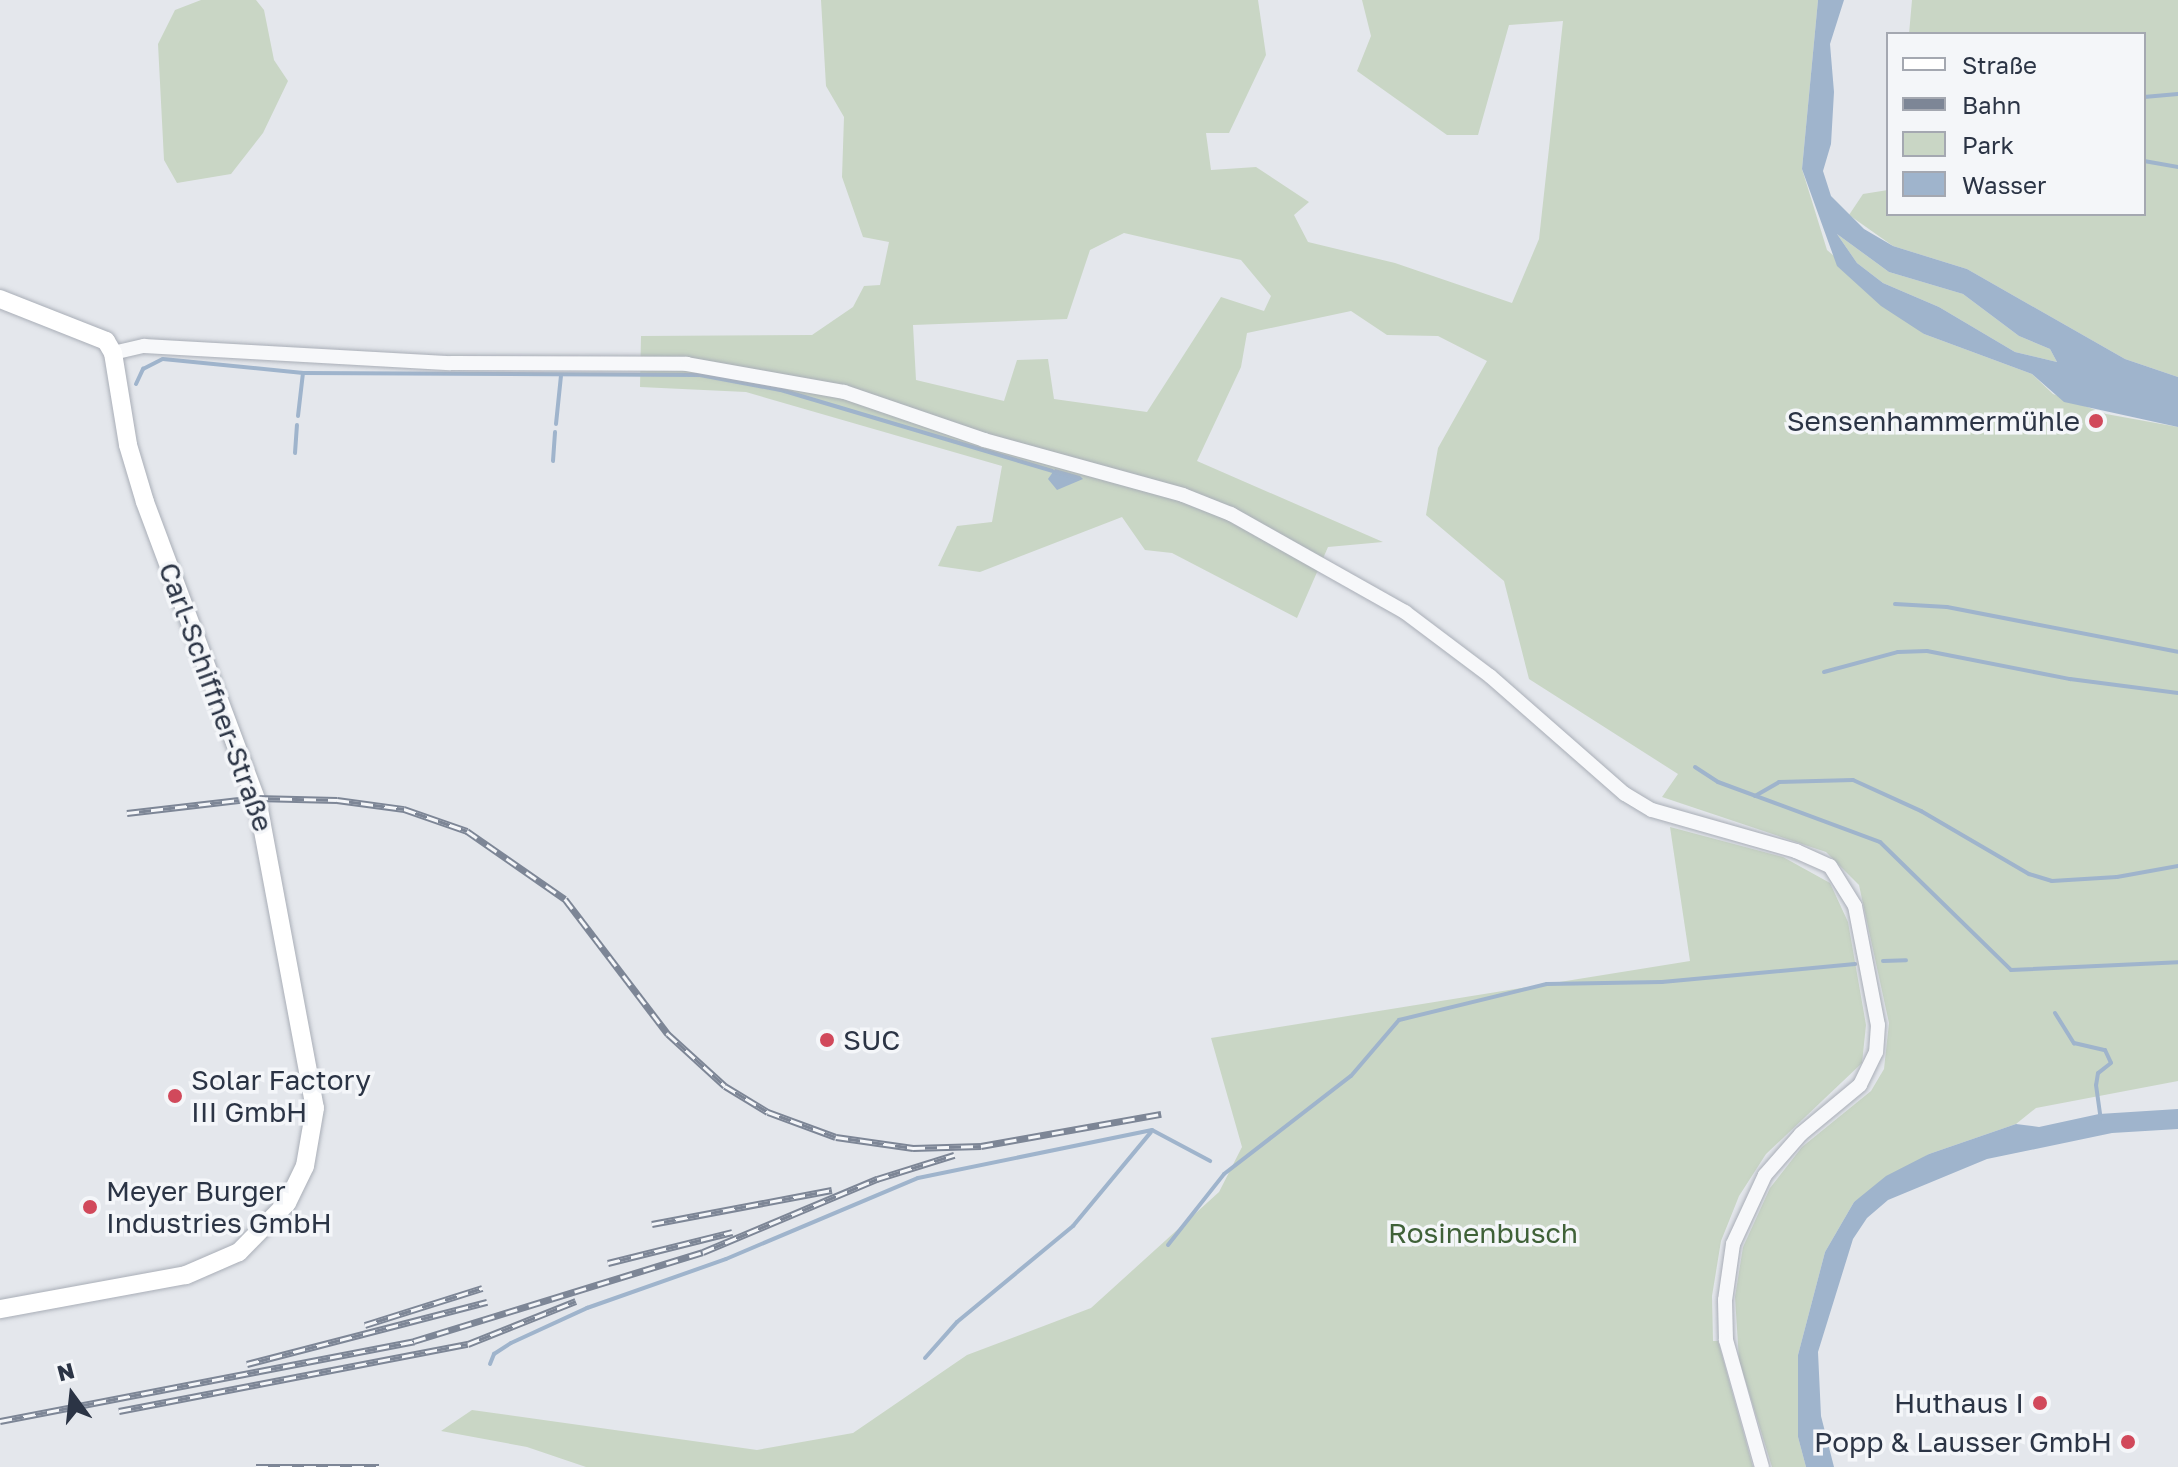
<!DOCTYPE html>
<meta charset="utf-8">
<style>
body{margin:0}
#map{position:relative;width:2178px;height:1467px;overflow:hidden;background:#e4e7ec;font-family:"Golos Text",sans-serif}
div>[style]{position:absolute}
[style*='--x']{left:calc(var(--x)*1px);top:calc(var(--y)*1px);width:calc(var(--w)*1px);rotate:calc(var(--a)*1deg)}
.green>*{inset:0;background:#c9d6c5}
.water>*{inset:0;background:#9fb4cc}
.stream>*{height:4px;margin:-2px;padding:0 2px;transform-origin:2px;border-radius:2px;background:#9fb4cc}
.roads{filter:drop-shadow(0 0 2px #a9aeb7) drop-shadow(0 0 2px #a9aeb7)}
.street>*{height:14px;margin:-7px;padding:0 7px;transform-origin:7px;border-radius:7px;background:#f7f8fa}
.secondary>*{height:18px;margin:-9px;padding:0 9px;transform-origin:9px;border-radius:9px;background:#fff}
.rail>*{height:7px;margin-top:-3.5px;transform-origin:0;background:repeating-linear-gradient(90deg,#f4f6f9 0 12px,#7d8696 0 24px);box-sizing:border-box;border-block:2px solid #7d8696}
.dots>*{width:22px;height:22px;translate:-50% -50%;box-sizing:border-box;border:4px solid #f4f6f9;border-radius:50%}
span{translate:-50% -50%;white-space:nowrap;text-align:center;line-height:1.15;-webkit-text-stroke:7px #f4f6f9;paint-order:stroke}
.poi-label{font-size:28px;color:#2b3445}
.right{translate:-100% -50%;text-align:right}
.left{translate:0 -50%;text-align:left}
.street-label{font-size:28px;color:#2b3445}
.park-label{font-size:28px;color:#3f6138}
.legend{position:absolute;left:1886px;top:32px;width:260px;height:184px;box-sizing:border-box;background:#f4f6f9;border:2px solid #a4a8b1;margin:0;padding:10px 14px;list-style:none;font-size:24px;color:#2b3445}
.legend li{display:flex;align-items:center;gap:16px;height:40px}
.legend b{width:40px;border:2px solid #a4a8b1}
.north{position:absolute;left:32px;top:1355px;width:80px;height:80px;-webkit-text-stroke:6px #f4f6f9;paint-order:stroke;rotate:345deg;font-size:22px;font-weight:700;line-height:32px;text-align:center;color:#2b3445}
.north::after{content:'';display:block;margin:auto;width:28px;height:36px;background:#2b3445;clip-path:polygon(50% 0,100% 100%,50% 72%,0 100%)}
</style>
<div id="map">
<div class="green">
<div style="clip-path:polygon(201px 0,256px 0,264px 10px,274px 60px,288px 81px,263px 133px,231px 174px,177px 183px,164px 160px,158px 44px,175px 10px)"></div>
<div style="clip-path:polygon(evenodd,821px 0,1258px 0,1266px 55px,1229px 133px,1206px 133px,1211px 170px,1256px 167px,1309px 202px,1294px 215px,1308px 242px,1395px 263px,1512px 303px,1539px 239px,1563px 21px,1509px 25px,1478px 135px,1447px 135px,1357px 71px,1371px 36px,1362px 0,1818px 0,1802px 169px,1827px 250px,1924px 334px,2032px 374px,2053px 394px,2106px 414px,2178px 427px,2178px 1081px,2036px 1108px,2016px 1124px,1929px 1154px,1854px 1202px,1825px 1252px,1798px 1355px,1798px 1437px,1806px 1467px,1772px 1467px,1739px 1360px,1735px 1297px,1743px 1247px,1770px 1188px,1802px 1147px,1871px 1091px,1884px 1069px,1889px 1023px,1859px 885px,1826px 852px,1662px 797px,1678px 774px,1529px 679px,1504px 581px,1426px 515px,1438px 448px,1487px 361px,1438px 336px,1387px 335px,1351px 311px,1247px 333px,1241px 367px,1197px 461px,1383px 542px,1328px 547px,1297px 618px,1172px 553px,1145px 550px,1122px 517px,980px 572px,938px 566px,957px 526px,992px 522px,1002px 466px,746px 392px,640px 387px,641px 336px,812px 335px,853px 307px,864px 286px,880px 285px,889px 242px,863px 237px,842px 177px,844px 117px,826px 86px,821px 0,1124px 233px,1241px 260px,1271px 296px,1264px 311px,1221px 297px,1147px 412px,1054px 399px,1048px 359px,1017px 360px,1004px 401px,916px 380px,913px 325px,1067px 319px,1090px 250px,1124px 233px)"></div>
<div style="clip-path:polygon(1912px 0,2178px 0,2178px 377px,2125px 359px,1967px 269px,1893px 246px,1849px 215px,1863px 194px,1888px 190px,1888px 214px,2144px 214px,2144px 34px,1909px 34px)"></div>
<div style="clip-path:polygon(1837px 234px,1889px 272px,1963px 294px,2019px 336px,2050px 349px,2057px 362px,2015px 352px,1939px 307px,1883px 283px,1857px 263px)"></div>
<div style="clip-path:polygon(1670px 827px,1783px 857px,1830px 883px,1848px 922px,1866px 1025px,1862px 1063px,1766px 1154px,1739px 1196px,1721px 1241px,1712px 1296px,1713px 1341px,1718px 1341px,1753px 1467px,586px 1467px,527px 1447px,441px 1431px,472px 1410px,757px 1450px,853px 1433px,967px 1355px,1091px 1308px,1219px 1192px,1242px 1147px,1211px 1038px,1690px 961px)"></div>
</div>
<div class="water">
<div style="clip-path:polygon(evenodd,1818px 0,1844px 0,1830px 44px,1834px 92px,1831px 144px,1823px 171px,1831px 196px,1864px 229px,1893px 246px,1967px 269px,2125px 359px,2178px 377px,2178px 427px,2064px 402px,2032px 374px,1924px 334px,1881px 306px,1837px 266px,1802px 169px,1818px 0,1837px 234px,1889px 272px,1963px 294px,2019px 336px,2050px 349px,2057px 362px,2015px 352px,1939px 307px,1883px 283px,1857px 263px,1837px 234px)"></div>
<div style="clip-path:polygon(1055px 469px,1080px 476px,1083px 479px,1057px 490px,1048px 479px)"></div>
<div style="clip-path:polygon(2178px 1109px,2178px 1129px,2112px 1133px,1987px 1159px,1888px 1200px,1867px 1218px,1853px 1239px,1818px 1352px,1821px 1416px,1834px 1467px,1806px 1467px,1798px 1437px,1798px 1355px,1825px 1252px,1854px 1202px,1886px 1176px,1929px 1154px,2016px 1124px,2039px 1127px,2099px 1114px)"></div>
</div>
<div class="stream">
<div style="--x:2144;--y:97;--w:34;--a:-5"></div>
<div style="--x:2144;--y:161;--w:35;--a:10"></div>
<div style="--x:136;--y:384;--w:17;--a:-65"></div>
<div style="--x:143;--y:369;--w:22;--a:-27"></div>
<div style="--x:163;--y:359;--w:141;--a:5.7"></div>
<div style="--x:303;--y:373;--w:397;--a:0.3"></div>
<div style="--x:700;--y:375;--w:82;--a:10.5"></div>
<div style="--x:781;--y:390;--w:283;--a:16.6"></div>
<div style="--x:298;--y:416;--w:43;--a:-83.4"></div>
<div style="--x:556;--y:424;--w:48;--a:-84.1"></div>
<div style="--x:295;--y:453;--w:28;--a:-86"></div>
<div style="--x:553;--y:461;--w:29;--a:-86"></div>
<div style="--x:1895;--y:604;--w:52;--a:3.3"></div>
<div style="--x:1947;--y:607;--w:235;--a:11"></div>
<div style="--x:1824;--y:672;--w:77;--a:-15.1"></div>
<div style="--x:1898;--y:652;--w:29;--a:-2"></div>
<div style="--x:1927;--y:651;--w:146;--a:11.1"></div>
<div style="--x:2070;--y:679;--w:109;--a:7.4"></div>
<div style="--x:1695;--y:767;--w:27;--a:33"></div>
<div style="--x:1718;--y:782;--w:173;--a:20.3"></div>
<div style="--x:1880;--y:842;--w:183;--a:44.3"></div>
<div style="--x:2011;--y:970;--w:167;--a:-2.7"></div>
<div style="--x:1755;--y:796;--w:28;--a:-30"></div>
<div style="--x:1779;--y:782;--w:74;--a:-1.5"></div>
<div style="--x:1853;--y:780;--w:75;--a:24.5"></div>
<div style="--x:1921;--y:811;--w:125;--a:30.3"></div>
<div style="--x:2029;--y:874;--w:24;--a:17"></div>
<div style="--x:2052;--y:881;--w:65;--a:-3.5"></div>
<div style="--x:2117;--y:877;--w:62;--a:-10.2"></div>
<div style="--x:1883;--y:961;--w:23;--a:-2"></div>
<div style="--x:2055;--y:1013;--w:36;--a:58"></div>
<div style="--x:2074;--y:1043;--w:32;--a:13"></div>
<div style="--x:2105;--y:1050;--w:14;--a:65"></div>
<div style="--x:2111;--y:1063;--w:16;--a:142"></div>
<div style="--x:2098;--y:1073;--w:12;--a:99"></div>
<div style="--x:2096;--y:1085;--w:34;--a:82"></div>
<div style="--x:1168;--y:1245;--w:90;--a:-51.7"></div>
<div style="--x:1224;--y:1174;--w:160;--a:-37.7"></div>
<div style="--x:1351;--y:1076;--w:74;--a:-49.4"></div>
<div style="--x:1399;--y:1020;--w:152;--a:-13.7"></div>
<div style="--x:1547;--y:984;--w:115;--a:-1"></div>
<div style="--x:1662;--y:982;--w:194;--a:-5.3"></div>
<div style="--x:925;--y:1358;--w:48;--a:-48.4"></div>
<div style="--x:957;--y:1322;--w:151;--a:-39.6"></div>
<div style="--x:1073;--y:1226;--w:122;--a:-50.3"></div>
<div style="--x:490;--y:1364;--w:11;--a:-68"></div>
<div style="--x:494;--y:1354;--w:20;--a:-33"></div>
<div style="--x:511;--y:1343;--w:84;--a:-24.7"></div>
<div style="--x:587;--y:1308;--w:147;--a:-19.4"></div>
<div style="--x:726;--y:1259;--w:208;--a:-22.9"></div>
<div style="--x:918;--y:1178;--w:239;--a:-11.6"></div>
<div style="--x:1152;--y:1130;--w:66;--a:28.1"></div>
</div>
<div class="roads">
<div class="street">
<div style="--x:113;--y:353;--w:32;--a:-13"></div>
<div style="--x:144;--y:346;--w:307;--a:3.2"></div>
<div style="--x:451;--y:363;--w:236;--a:0.2"></div>
<div style="--x:687;--y:364;--w:159;--a:10.1"></div>
<div style="--x:844;--y:392;--w:148;--a:18.9"></div>
<div style="--x:984;--y:440;--w:206;--a:15.4"></div>
<div style="--x:1183;--y:495;--w:52;--a:21.6"></div>
<div style="--x:1231;--y:514;--w:200;--a:29.4"></div>
<div style="--x:1405;--y:612;--w:106;--a:37"></div>
<div style="--x:1490;--y:676;--w:179;--a:41.2"></div>
<div style="--x:1625;--y:794;--w:31;--a:31"></div>
<div style="--x:1652;--y:810;--w:150;--a:15.9"></div>
<div style="--x:1796;--y:851;--w:37;--a:24"></div>
<div style="--x:1830;--y:866;--w:47;--a:58"></div>
<div style="--x:1855;--y:906;--w:121;--a:79.1"></div>
<div style="--x:1878;--y:1025;--w:27;--a:94"></div>
<div style="--x:1876;--y:1052;--w:37;--a:116"></div>
<div style="--x:1860;--y:1085;--w:77;--a:140.3"></div>
<div style="--x:1801;--y:1134;--w:55;--a:131.3"></div>
<div style="--x:1765;--y:1175;--w:76;--a:114.9"></div>
<div style="--x:1733;--y:1244;--w:57;--a:98.1"></div>
<div style="--x:1725;--y:1300;--w:40;--a:88.6"></div>
<div style="--x:1726;--y:1340;--w:132;--a:74.2"></div>
</div>
<div class="secondary">
<div style="--x:0;--y:299;--w:114;--a:21.6"></div>
<div style="--x:106;--y:341;--w:14;--a:60"></div>
<div style="--x:113;--y:353;--w:93;--a:80.7"></div>
<div style="--x:128;--y:445;--w:59;--a:73.4"></div>
<div style="--x:145;--y:502;--w:322;--a:69.5"></div>
<div style="--x:258;--y:804;--w:309;--a:79.4"></div>
<div style="--x:315;--y:1108;--w:59;--a:99.8"></div>
<div style="--x:305;--y:1166;--w:41;--a:115.9"></div>
<div style="--x:287;--y:1203;--w:69;--a:134.4"></div>
<div style="--x:239;--y:1252;--w:58;--a:156.5"></div>
<div style="--x:186;--y:1275;--w:189;--a:169.6"></div>
</div>
</div>
<div class="rail">
<div style="--x:127;--y:813;--w:130;--a:-6.6"></div>
<div style="--x:256;--y:798;--w:81;--a:1.4"></div>
<div style="--x:337;--y:800;--w:68;--a:7.7"></div>
<div style="--x:404;--y:809;--w:67;--a:19.2"></div>
<div style="--x:467;--y:831;--w:119;--a:34.8"></div>
<div style="--x:565;--y:899;--w:170;--a:52.7"></div>
<div style="--x:668;--y:1034;--w:77;--a:42.4"></div>
<div style="--x:725;--y:1086;--w:50;--a:31.2"></div>
<div style="--x:768;--y:1112;--w:72;--a:20.2"></div>
<div style="--x:836;--y:1137;--w:78;--a:8.1"></div>
<div style="--x:913;--y:1148;--w:68;--a:-1.7"></div>
<div style="--x:981;--y:1146;--w:183;--a:-10.1"></div>
<div style="--x:652;--y:1224;--w:183;--a:-10.7"></div>
<div style="--x:608;--y:1263;--w:128;--a:-14"></div>
<div style="--x:365;--y:1325;--w:123;--a:-17.5"></div>
<div style="--x:247;--y:1364;--w:248;--a:-14.5"></div>
<div style="--x:119;--y:1411;--w:355;--a:-10.9"></div>
<div style="--x:468;--y:1344;--w:116;--a:-21.7"></div>
<div style="--x:0;--y:1421;--w:422;--a:-10.9"></div>
<div style="--x:414;--y:1341;--w:302;--a:-17.1"></div>
<div style="--x:703;--y:1252;--w:189;--a:-22.8"></div>
<div style="--x:877;--y:1179;--w:81;--a:-17.3"></div>
<div style="--x:256;--y:1467;--w:123;--a:0"></div>
</div>
<div class="dots">
<div style="left:2096px;top:421px;background:#d1495b"></div>
<div style="left:827px;top:1040px;background:#d1495b"></div>
<div style="left:175px;top:1096px;background:#d1495b"></div>
<div style="left:90px;top:1207px;background:#d1495b"></div>
<div style="left:2040px;top:1403px;background:#d1495b"></div>
<div style="left:2128px;top:1442px;background:#d1495b"></div>
</div>
<div class="poi-label">
<span class="right" style="left:2080px;top:421px">Sensenhammermühle</span>
<span class="left" style="left:843px;top:1040px">SUC</span>
<span class="left" style="left:191px;top:1096px">Solar Factory<br>III GmbH</span>
<span class="left" style="left:106px;top:1207px">Meyer Burger<br>Industries GmbH</span>
<span class="right" style="left:2024px;top:1403px">Huthaus I</span>
<span class="right" style="left:2112px;top:1442px">Popp &amp; Lausser GmbH</span>
</div>
<div class="street-label">
<span style="left:216px;top:697px;rotate:70deg">Carl-Schiffner-Straße</span>
</div>
<div class="park-label">
<span style="left:1483px;top:1233px">Rosinenbusch</span>
</div>
<ul class="legend">
<li><b style="height:10px;background:#fff"></b>Straße</li>
<li><b style="height:10px;background:#7d8696"></b>Bahn</li>
<li><b style="height:22px;background:#c9d6c5"></b>Park</li>
<li><b style="height:22px;background:#9fb4cc"></b>Wasser</li>
</ul>
<div class="north">N</div>
</div>
